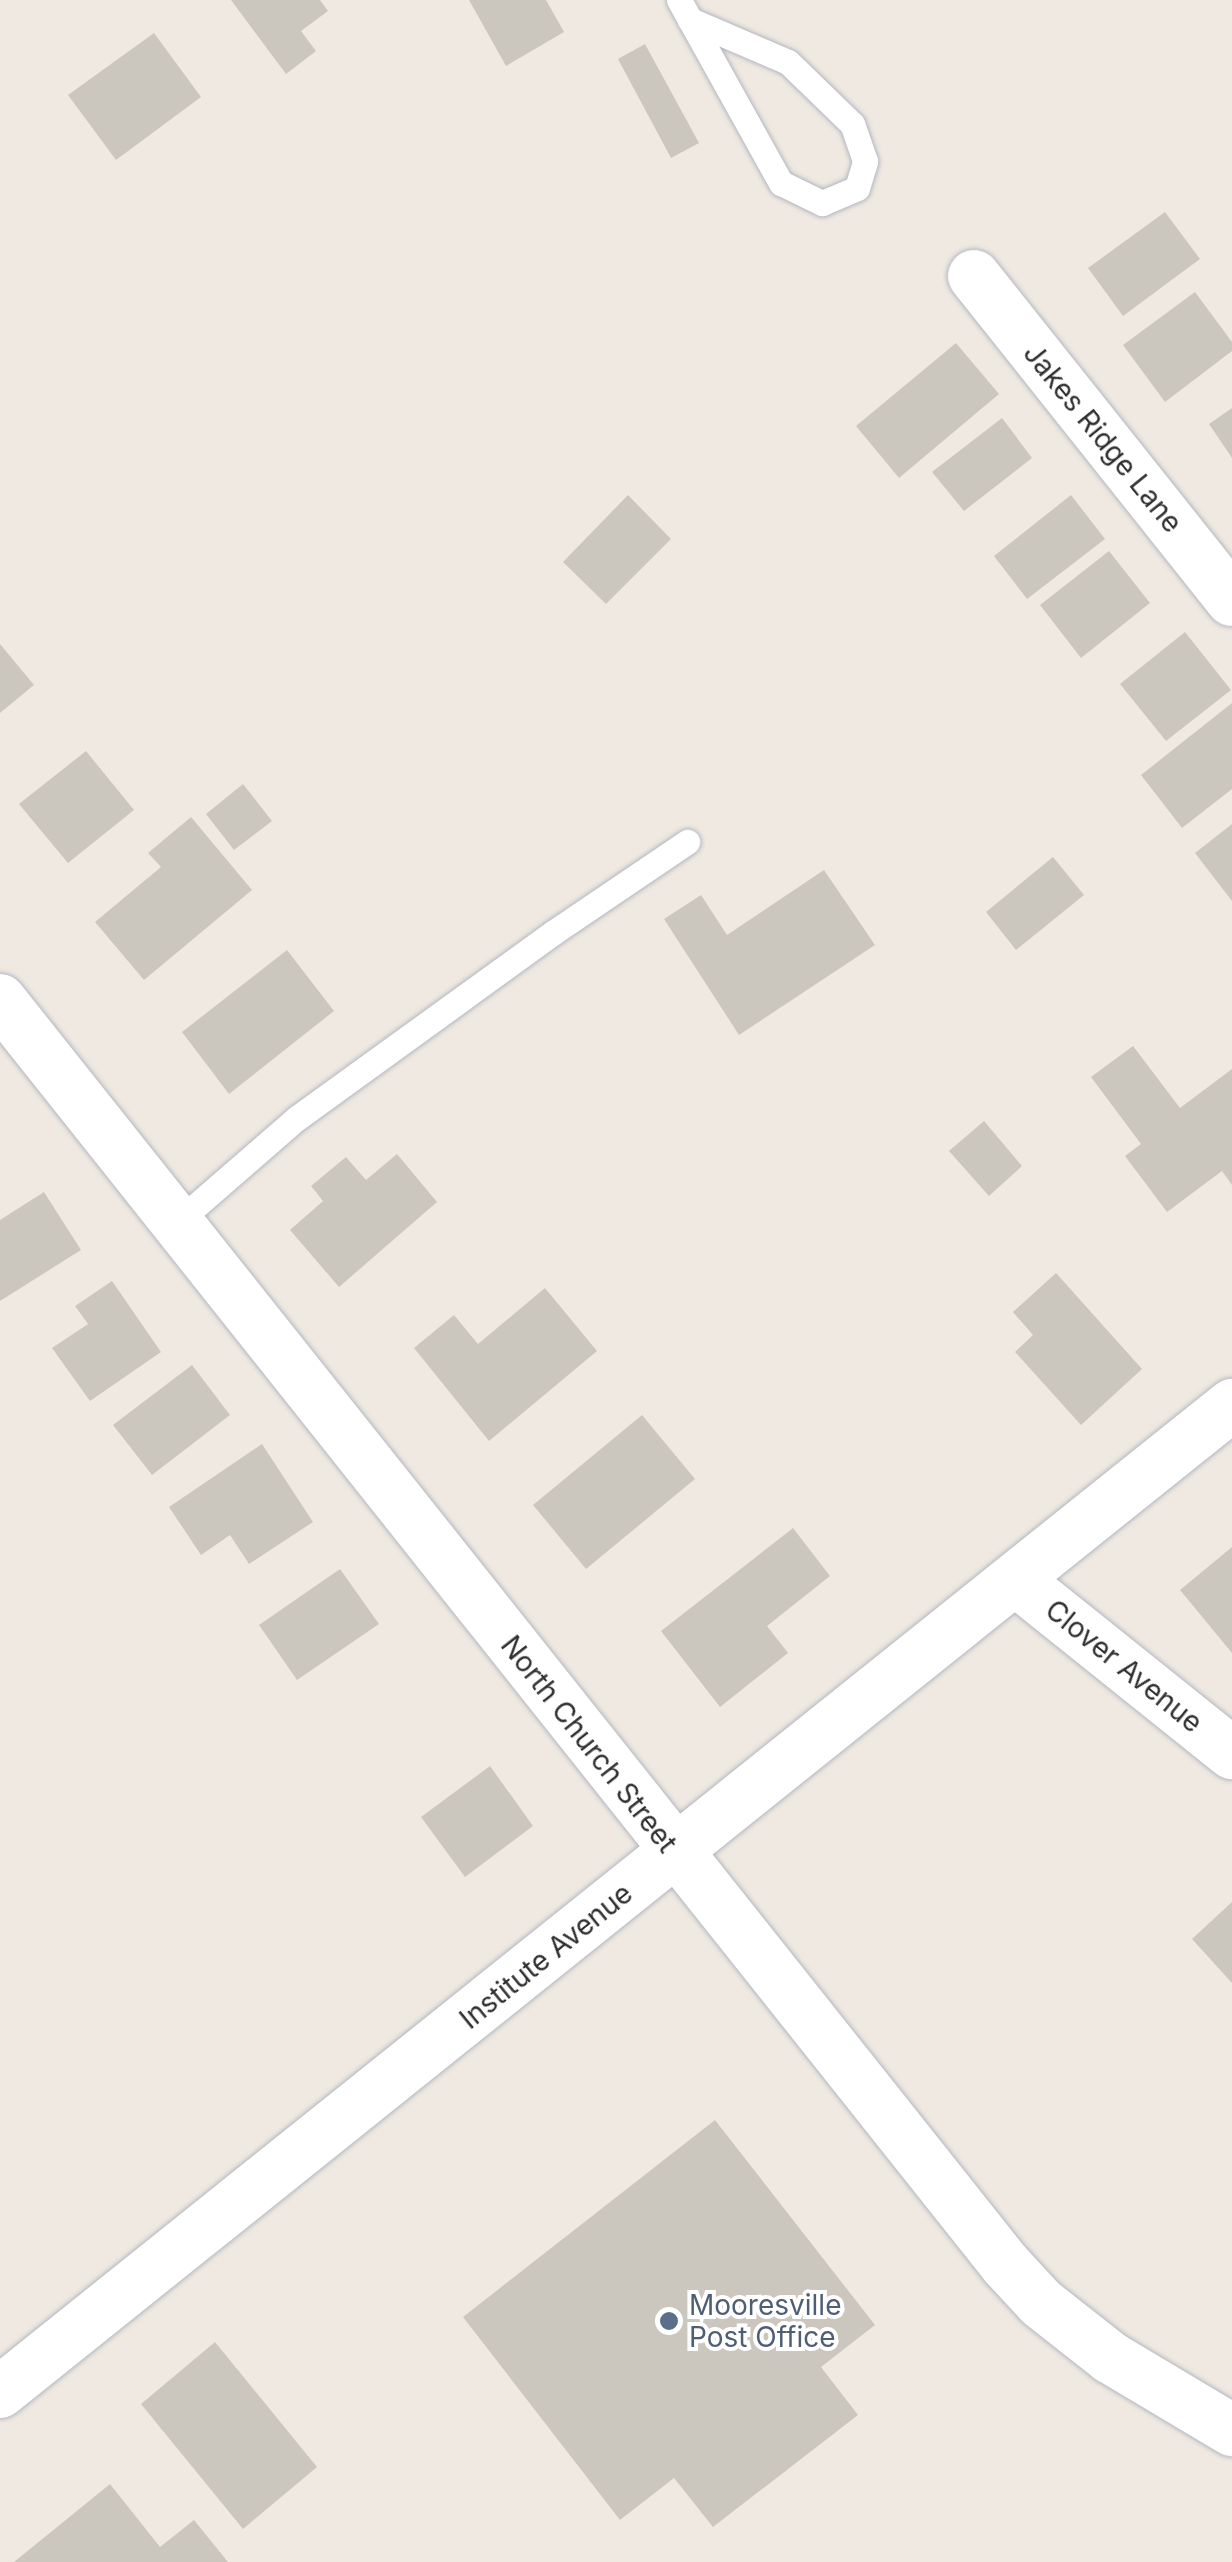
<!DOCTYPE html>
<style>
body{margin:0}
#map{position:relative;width:1232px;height:2562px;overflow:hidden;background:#efe9e1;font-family:Inter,sans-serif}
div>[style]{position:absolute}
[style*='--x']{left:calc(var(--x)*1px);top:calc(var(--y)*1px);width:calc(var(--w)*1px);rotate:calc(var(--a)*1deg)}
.building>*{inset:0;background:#cbc7bf}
.roads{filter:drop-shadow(0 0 2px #b4b7c1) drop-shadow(0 0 2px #b4b7c1)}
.service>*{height:25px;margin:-12.5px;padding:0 12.5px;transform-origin:12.5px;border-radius:12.5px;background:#fff}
.minor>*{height:52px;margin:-26px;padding:0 26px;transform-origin:26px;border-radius:26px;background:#fff}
.dots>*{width:28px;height:28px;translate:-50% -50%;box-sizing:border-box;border:5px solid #fff;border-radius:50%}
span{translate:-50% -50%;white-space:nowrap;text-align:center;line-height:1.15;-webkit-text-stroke:8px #fff;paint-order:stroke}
.street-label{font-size:28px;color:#2e2e2e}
.service-label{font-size:28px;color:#4e5e75}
.left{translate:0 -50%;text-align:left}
</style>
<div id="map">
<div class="building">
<div style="clip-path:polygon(231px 0,320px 0,328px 11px,301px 31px,316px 51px,286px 74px)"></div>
<div style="clip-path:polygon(469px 0,546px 0,564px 32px,506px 66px)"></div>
<div style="clip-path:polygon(154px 33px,201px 97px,116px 160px,68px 95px)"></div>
<div style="clip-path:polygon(645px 44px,699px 143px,671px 158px,618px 59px)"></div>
<div style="clip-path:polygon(1165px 212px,1200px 259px,1123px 316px,1088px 268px)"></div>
<div style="clip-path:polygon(1195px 292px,1232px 342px,1232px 351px,1165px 402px,1123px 345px)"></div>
<div style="clip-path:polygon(956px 343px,999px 394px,899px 478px,856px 426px)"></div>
<div style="clip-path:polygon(1232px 408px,1232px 458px,1209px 424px)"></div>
<div style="clip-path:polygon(1002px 418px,1032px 458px,964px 511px,932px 472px)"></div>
<div style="clip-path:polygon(628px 495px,671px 539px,606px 604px,563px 562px)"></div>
<div style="clip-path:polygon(1071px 495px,1105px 539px,1027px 599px,994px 556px)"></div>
<div style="clip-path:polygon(1109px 551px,1150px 603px,1081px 658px,1040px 605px)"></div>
<div style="clip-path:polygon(1185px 632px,1231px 690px,1166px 741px,1120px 684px)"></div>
<div style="clip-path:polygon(0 644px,34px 685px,0 713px)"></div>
<div style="clip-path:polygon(1232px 703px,1232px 789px,1182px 828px,1141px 775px)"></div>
<div style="clip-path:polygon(86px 751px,134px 810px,68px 863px,19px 804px)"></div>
<div style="clip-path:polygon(243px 784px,272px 821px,234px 850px,206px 814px)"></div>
<div style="clip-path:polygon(191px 817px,252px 890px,144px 980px,95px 922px,161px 867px,148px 853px)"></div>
<div style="clip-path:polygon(1232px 824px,1232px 901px,1195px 853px)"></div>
<div style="clip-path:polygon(1053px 857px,1084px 895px,1016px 950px,986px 912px)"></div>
<div style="clip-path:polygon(824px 870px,875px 945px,739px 1035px,664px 919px,701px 895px,727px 935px)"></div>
<div style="clip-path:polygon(287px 950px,334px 1011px,229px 1094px,182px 1032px)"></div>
<div style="clip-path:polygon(1133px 1046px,1180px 1108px,1232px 1069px,1232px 1185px,1222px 1171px,1167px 1212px,1125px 1156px,1141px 1144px,1091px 1077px)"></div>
<div style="clip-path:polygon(984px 1121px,1022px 1166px,989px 1196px,949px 1151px)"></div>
<div style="clip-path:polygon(397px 1154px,437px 1202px,339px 1287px,290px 1230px,323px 1201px,311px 1186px,346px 1157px,366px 1180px)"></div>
<div style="clip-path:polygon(44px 1192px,81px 1250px,0 1301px,0 1220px)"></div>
<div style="clip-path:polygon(1056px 1273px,1142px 1369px,1081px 1425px,1015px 1352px,1033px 1335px,1013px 1312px)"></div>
<div style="clip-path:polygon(112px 1281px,161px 1352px,90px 1401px,52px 1348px,88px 1324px,75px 1306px)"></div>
<div style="clip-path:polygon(545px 1288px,597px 1351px,489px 1441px,414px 1348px,454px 1315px,478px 1344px)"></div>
<div style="clip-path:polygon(192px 1365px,230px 1415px,152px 1475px,113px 1425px)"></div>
<div style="clip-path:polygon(642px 1415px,695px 1479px,586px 1569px,533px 1505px)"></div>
<div style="clip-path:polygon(262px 1444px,313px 1522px,249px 1564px,230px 1535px,201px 1555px,169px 1507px)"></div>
<div style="clip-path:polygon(793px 1528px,830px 1576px,767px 1626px,788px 1653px,720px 1707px,661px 1631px)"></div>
<div style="clip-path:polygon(1232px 1547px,1232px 1653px,1180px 1590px)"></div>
<div style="clip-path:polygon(340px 1569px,379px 1624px,297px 1680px,259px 1625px)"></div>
<div style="clip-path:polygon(490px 1766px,533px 1826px,465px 1877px,421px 1817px)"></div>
<div style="clip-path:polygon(1232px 1902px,1232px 1983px,1192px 1939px)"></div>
<div style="clip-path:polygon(715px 2120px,875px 2325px,821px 2367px,858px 2415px,713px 2527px,674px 2478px,620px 2520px,463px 2317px)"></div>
<div style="clip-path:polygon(215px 2342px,317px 2467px,243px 2529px,141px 2404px)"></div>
<div style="clip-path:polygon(110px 2484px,160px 2547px,194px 2520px,228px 2562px,14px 2562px)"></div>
</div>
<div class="roads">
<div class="service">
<div style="--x:679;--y:0;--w:210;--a:60.9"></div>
<div style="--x:781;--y:183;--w:46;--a:26"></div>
<div style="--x:822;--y:203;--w:38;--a:-23"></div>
<div style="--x:857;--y:188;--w:28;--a:-73"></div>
<div style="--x:865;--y:161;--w:39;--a:-109"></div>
<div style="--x:852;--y:124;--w:89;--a:-135.9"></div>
<div style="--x:788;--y:62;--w:107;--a:-156.8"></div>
<div style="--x:176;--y:1223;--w:160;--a:-41"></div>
<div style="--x:297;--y:1118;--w:317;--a:-35.9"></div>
<div style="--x:554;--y:932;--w:161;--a:-34.1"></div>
</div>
<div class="minor">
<div style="--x:974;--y:276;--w:414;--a:51.5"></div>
<div style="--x:0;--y:1000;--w:1615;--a:51.51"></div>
<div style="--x:1005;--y:2264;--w:53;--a:47.3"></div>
<div style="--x:1041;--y:2303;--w:89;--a:38.2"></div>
<div style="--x:1111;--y:2358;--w:141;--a:30.8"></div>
<div style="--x:1016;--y:1580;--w:277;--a:38.7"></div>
<div style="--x:0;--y:2392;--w:1579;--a:-38.7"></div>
</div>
</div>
<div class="dots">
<div style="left:669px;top:2321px;background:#5c6f8a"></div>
</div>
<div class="street-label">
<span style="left:1103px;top:438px;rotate:51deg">Jakes Ridge Lane</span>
<span style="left:1124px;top:1666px;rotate:39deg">Clover Avenue</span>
<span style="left:589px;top:1744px;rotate:52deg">North Church Street</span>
<span style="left:546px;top:1956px;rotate:-39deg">Institute Avenue</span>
</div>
<div class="service-label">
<span class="left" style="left:689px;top:2321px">Mooresville<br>Post Office</span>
</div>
</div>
